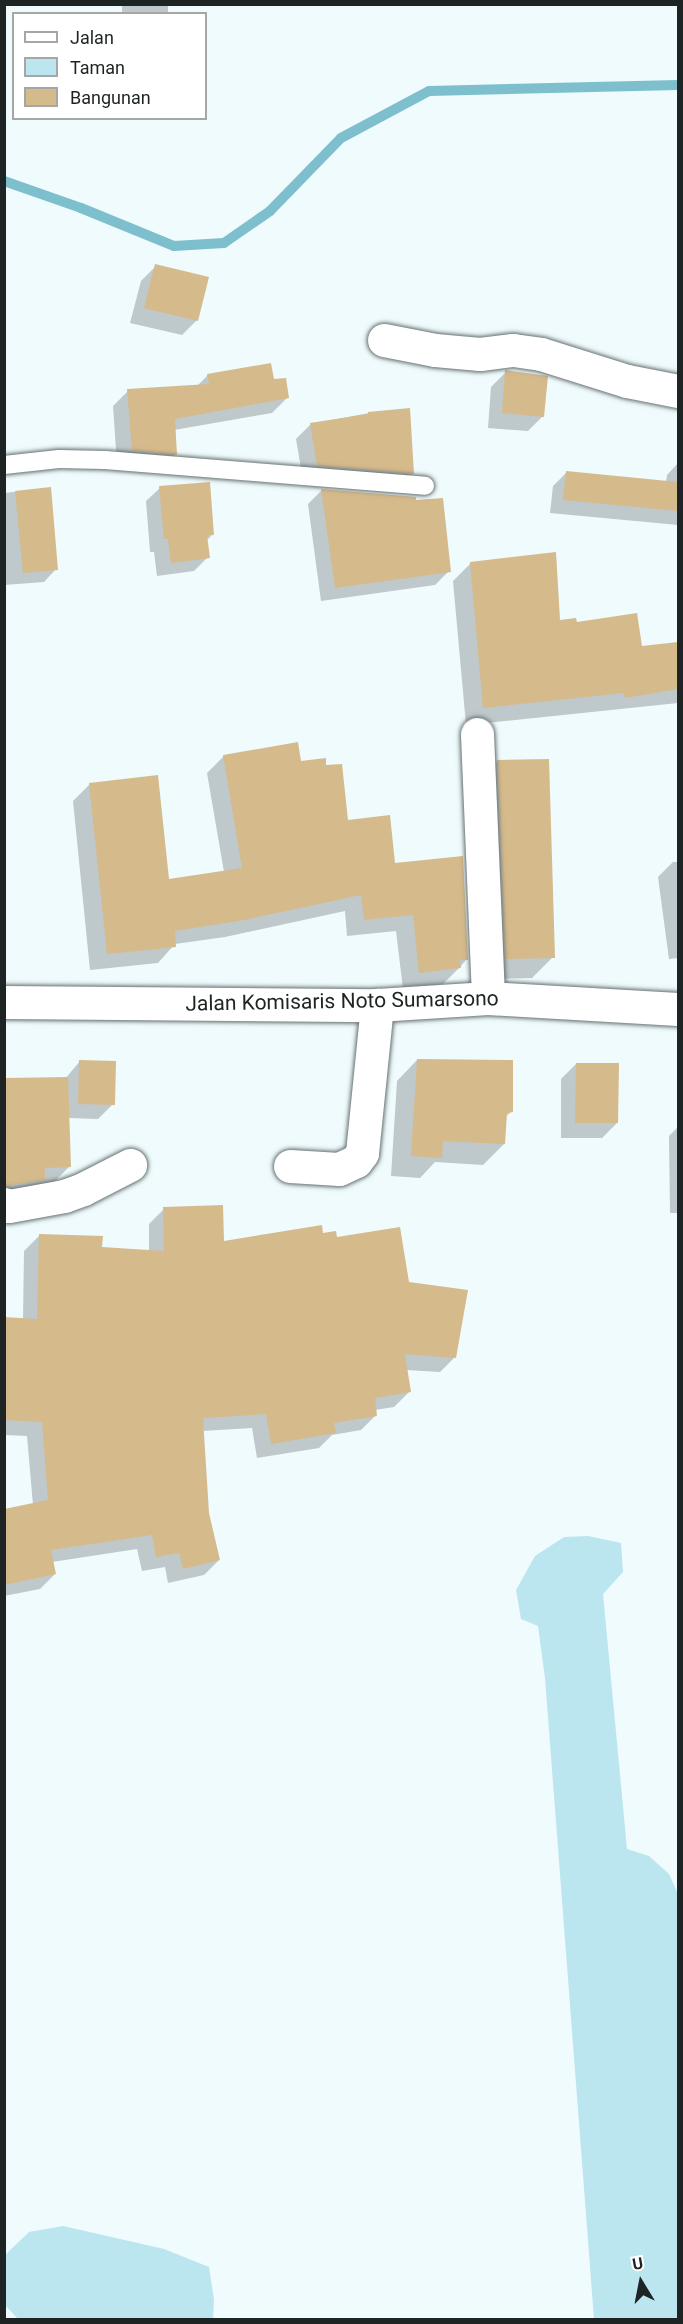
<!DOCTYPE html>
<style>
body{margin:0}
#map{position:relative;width:683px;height:2324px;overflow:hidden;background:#effbfd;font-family:Roboto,sans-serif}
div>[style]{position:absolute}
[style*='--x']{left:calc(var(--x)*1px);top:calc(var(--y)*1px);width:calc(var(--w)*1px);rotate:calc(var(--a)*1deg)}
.green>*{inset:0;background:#bbe5ef}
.shadow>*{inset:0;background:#0003}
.stream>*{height:10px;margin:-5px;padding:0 5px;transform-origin:5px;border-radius:5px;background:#7ebfce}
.building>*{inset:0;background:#d5ba8b}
.roads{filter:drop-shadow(0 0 2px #677173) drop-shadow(0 0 2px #677173)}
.service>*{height:18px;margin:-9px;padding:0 9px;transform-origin:9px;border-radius:9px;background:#fff}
.minor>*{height:33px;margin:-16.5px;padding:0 16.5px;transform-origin:16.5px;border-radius:16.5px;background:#fff}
.tertiary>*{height:33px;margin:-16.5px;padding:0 16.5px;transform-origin:16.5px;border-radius:16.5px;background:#fff}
span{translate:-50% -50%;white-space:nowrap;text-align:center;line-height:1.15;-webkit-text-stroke:4.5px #fff;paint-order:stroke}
.street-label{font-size:21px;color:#1e2324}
.frame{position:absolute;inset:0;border:6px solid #1e2324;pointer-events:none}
.legend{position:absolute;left:12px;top:12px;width:195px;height:108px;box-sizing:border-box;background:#fff;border:2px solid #a5a7a7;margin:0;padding:8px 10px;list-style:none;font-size:18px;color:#1e2324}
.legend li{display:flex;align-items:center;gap:12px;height:30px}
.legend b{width:30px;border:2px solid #a5a7a7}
.north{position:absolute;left:611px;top:2252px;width:60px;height:60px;-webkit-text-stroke:4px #fff;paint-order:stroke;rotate:350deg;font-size:16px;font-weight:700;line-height:24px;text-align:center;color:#1e2324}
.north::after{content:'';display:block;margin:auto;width:21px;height:27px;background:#1e2324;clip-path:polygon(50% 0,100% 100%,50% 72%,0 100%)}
</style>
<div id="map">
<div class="green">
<div style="clip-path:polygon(588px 1536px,621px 1543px,623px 1572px,603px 1594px,627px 1849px,649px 1856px,669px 1874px,678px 1894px,678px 2319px,594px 2319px,545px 1678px,538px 1626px,521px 1619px,516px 1590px,535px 1556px,564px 1537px)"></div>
<div style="clip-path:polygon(63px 2226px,164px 2249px,209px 2267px,214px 2300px,213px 2319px,18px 2319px,5px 2305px,5px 2255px,29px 2232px)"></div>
</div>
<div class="shadow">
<div style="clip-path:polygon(122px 4px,168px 4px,168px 14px,122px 14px)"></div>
<div style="clip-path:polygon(156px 266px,197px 320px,182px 335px,130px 323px,141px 281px)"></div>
<div style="clip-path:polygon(506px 372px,543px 416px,528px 431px,488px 428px,491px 387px)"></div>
<div style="clip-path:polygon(208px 375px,272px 381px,287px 398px,272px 413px,174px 430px,176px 454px,161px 469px,117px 465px,113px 406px,128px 391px,197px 386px)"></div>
<div style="clip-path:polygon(369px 413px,413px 473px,398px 488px,303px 480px,296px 439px,311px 424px)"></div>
<div style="clip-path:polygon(678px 463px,678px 525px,550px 513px,553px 486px,566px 473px,666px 482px,667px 475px)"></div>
<div style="clip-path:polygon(49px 488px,56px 569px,44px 582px,4px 585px,4px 493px)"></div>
<div style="clip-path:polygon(160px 488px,213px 534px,206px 541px,208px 557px,194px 571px,157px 576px,154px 552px,150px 552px,146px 501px)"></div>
<div style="clip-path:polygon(322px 490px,449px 571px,435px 585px,321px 601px,308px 504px)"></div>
<div style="clip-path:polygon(471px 563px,559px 621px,575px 624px,641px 647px,678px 644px,678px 703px,466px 725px,453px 581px)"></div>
<div style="clip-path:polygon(224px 756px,325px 766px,347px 821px,394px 864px,466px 960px,460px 967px,443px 984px,403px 989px,396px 931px,347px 936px,345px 911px,225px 937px,175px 944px,158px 963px,90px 970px,73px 801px,90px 784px,168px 880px,224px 872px,207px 773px)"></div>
<div style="clip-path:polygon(497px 761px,553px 957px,532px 978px,485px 979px,477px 782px)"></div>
<div style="clip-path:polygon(673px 862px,678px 862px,678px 958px,669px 959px,658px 877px)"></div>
<div style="clip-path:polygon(417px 1060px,511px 1112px,505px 1117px,504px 1144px,483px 1165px,435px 1162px,420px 1178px,391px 1176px,397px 1081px)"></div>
<div style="clip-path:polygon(80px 1061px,113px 1104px,98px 1119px,68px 1118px,70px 1166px,49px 1187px,4px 1203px,4px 1080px,65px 1079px)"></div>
<div style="clip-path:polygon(576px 1064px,617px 1123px,602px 1138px,561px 1138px,561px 1079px)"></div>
<div style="clip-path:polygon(678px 1127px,678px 1213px,670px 1213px,669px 1136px)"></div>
<div style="clip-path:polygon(164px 1209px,222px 1243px,322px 1234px,335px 1239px,408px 1283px,455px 1357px,440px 1372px,406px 1370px,409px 1392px,394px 1407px,375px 1410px,376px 1415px,361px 1430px,332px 1435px,319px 1448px,257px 1458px,252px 1428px,202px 1431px,208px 1513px,219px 1560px,204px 1575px,168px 1583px,165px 1567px,142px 1571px,137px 1549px,52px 1562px,55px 1574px,40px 1589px,4px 1596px,4px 1511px,33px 1505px,27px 1436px,4px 1435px,4px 1319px,23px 1320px,24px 1251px,39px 1236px,101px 1248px,149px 1252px,149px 1224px)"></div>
</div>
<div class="stream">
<div style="--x:4;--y:181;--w:82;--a:19.3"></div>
<div style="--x:81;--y:208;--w:100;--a:22.2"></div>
<div style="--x:174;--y:246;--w:50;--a:-3.4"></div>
<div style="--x:224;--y:243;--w:56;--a:-34.8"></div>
<div style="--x:270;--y:211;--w:102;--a:-45.8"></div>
<div style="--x:341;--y:138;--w:100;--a:-28.1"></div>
<div style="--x:429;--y:91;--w:249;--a:-1.4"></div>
</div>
<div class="building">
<div style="clip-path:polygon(155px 264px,209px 277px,198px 321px,144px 308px)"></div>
<div style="clip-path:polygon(271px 363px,274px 379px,286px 378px,289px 398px,175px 419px,177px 455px,132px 451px,127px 389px,209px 384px,207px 374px)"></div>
<div style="clip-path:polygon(505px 370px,548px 376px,544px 417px,502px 413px)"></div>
<div style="clip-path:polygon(410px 408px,414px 474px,317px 466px,310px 423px,368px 414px,368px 412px)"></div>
<div style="clip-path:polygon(566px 471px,678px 482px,678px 511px,563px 500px)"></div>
<div style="clip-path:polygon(210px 482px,214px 535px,207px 535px,210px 558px,171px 563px,168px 539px,164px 539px,159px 486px)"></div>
<div style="clip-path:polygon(51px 487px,58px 570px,23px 573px,15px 491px)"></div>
<div style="clip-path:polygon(321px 489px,416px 497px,416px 500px,443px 498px,451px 572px,335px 588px)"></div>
<div style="clip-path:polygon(556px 552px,560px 620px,576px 618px,577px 622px,637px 613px,642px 646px,678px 642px,678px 689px,625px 698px,624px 693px,483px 708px,470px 562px)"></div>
<div style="clip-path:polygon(298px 742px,301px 761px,326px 758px,326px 765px,342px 764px,348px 820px,390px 815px,395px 863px,463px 856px,468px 960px,460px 960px,461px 968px,419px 973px,413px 915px,364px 920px,361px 895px,244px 920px,175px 931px,176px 947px,107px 954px,89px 783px,158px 775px,169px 879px,242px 868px,223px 755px)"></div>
<div style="clip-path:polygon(549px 759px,555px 958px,505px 959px,497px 760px)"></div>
<div style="clip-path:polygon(417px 1059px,513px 1060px,513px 1112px,507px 1113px,505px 1144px,443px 1141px,442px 1158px,411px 1156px)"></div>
<div style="clip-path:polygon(79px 1060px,116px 1061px,115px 1105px,78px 1104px)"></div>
<div style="clip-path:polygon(576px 1063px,619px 1063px,618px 1123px,575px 1123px)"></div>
<div style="clip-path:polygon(68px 1077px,71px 1167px,45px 1168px,45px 1180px,4px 1186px,4px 1078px)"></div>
<div style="clip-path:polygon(223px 1205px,224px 1241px,322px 1225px,323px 1233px,336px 1231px,337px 1237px,400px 1227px,409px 1282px,468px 1290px,456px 1358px,405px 1354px,411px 1392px,375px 1398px,377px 1416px,334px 1423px,336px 1433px,271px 1444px,266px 1414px,203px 1418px,209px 1513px,220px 1560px,183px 1569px,179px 1553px,156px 1557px,152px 1535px,51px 1550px,56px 1574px,4px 1585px,4px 1509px,48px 1500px,42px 1422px,4px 1420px,4px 1317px,37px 1319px,39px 1234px,103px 1236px,102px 1247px,164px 1251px,163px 1207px)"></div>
</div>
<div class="roads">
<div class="service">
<div style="--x:4;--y:465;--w:55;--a:-6.2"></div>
<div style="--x:59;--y:459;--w:46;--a:1.2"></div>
<div style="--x:105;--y:460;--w:321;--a:4.6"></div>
</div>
<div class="minor">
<div style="--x:384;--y:340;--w:52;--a:11.1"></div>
<div style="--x:435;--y:350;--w:45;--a:5.1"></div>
<div style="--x:480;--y:354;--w:33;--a:-7"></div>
<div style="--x:513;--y:350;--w:28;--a:8"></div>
<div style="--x:541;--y:354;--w:90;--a:17.4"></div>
<div style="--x:627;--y:381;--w:52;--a:11.1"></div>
<div style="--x:477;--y:734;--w:264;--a:87.6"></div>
<div style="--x:290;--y:1166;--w:49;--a:3.5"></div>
<div style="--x:339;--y:1169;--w:19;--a:-25"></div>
<div style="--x:356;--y:1161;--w:10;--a:-53"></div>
<div style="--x:362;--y:1153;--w:149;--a:-84.2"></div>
<div style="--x:4;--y:1204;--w:5;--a:22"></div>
<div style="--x:9;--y:1206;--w:56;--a:-10.3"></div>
<div style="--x:64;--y:1196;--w:20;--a:-20"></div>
<div style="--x:83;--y:1189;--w:53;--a:-27.1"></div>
</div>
<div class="tertiary">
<div style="--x:4;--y:1002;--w:373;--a:0.5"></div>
<div style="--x:377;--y:1005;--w:111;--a:-3.6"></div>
<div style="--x:488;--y:998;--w:190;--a:3.3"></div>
</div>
</div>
<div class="street-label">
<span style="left:342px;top:1001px;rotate:-1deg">Jalan Komisaris Noto Sumarsono</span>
</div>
<div class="frame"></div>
<ul class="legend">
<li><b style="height:8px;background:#fff"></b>Jalan</li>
<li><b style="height:16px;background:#bbe5ef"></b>Taman</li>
<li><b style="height:16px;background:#d5ba8b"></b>Bangunan</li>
</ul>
<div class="north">U</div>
</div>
